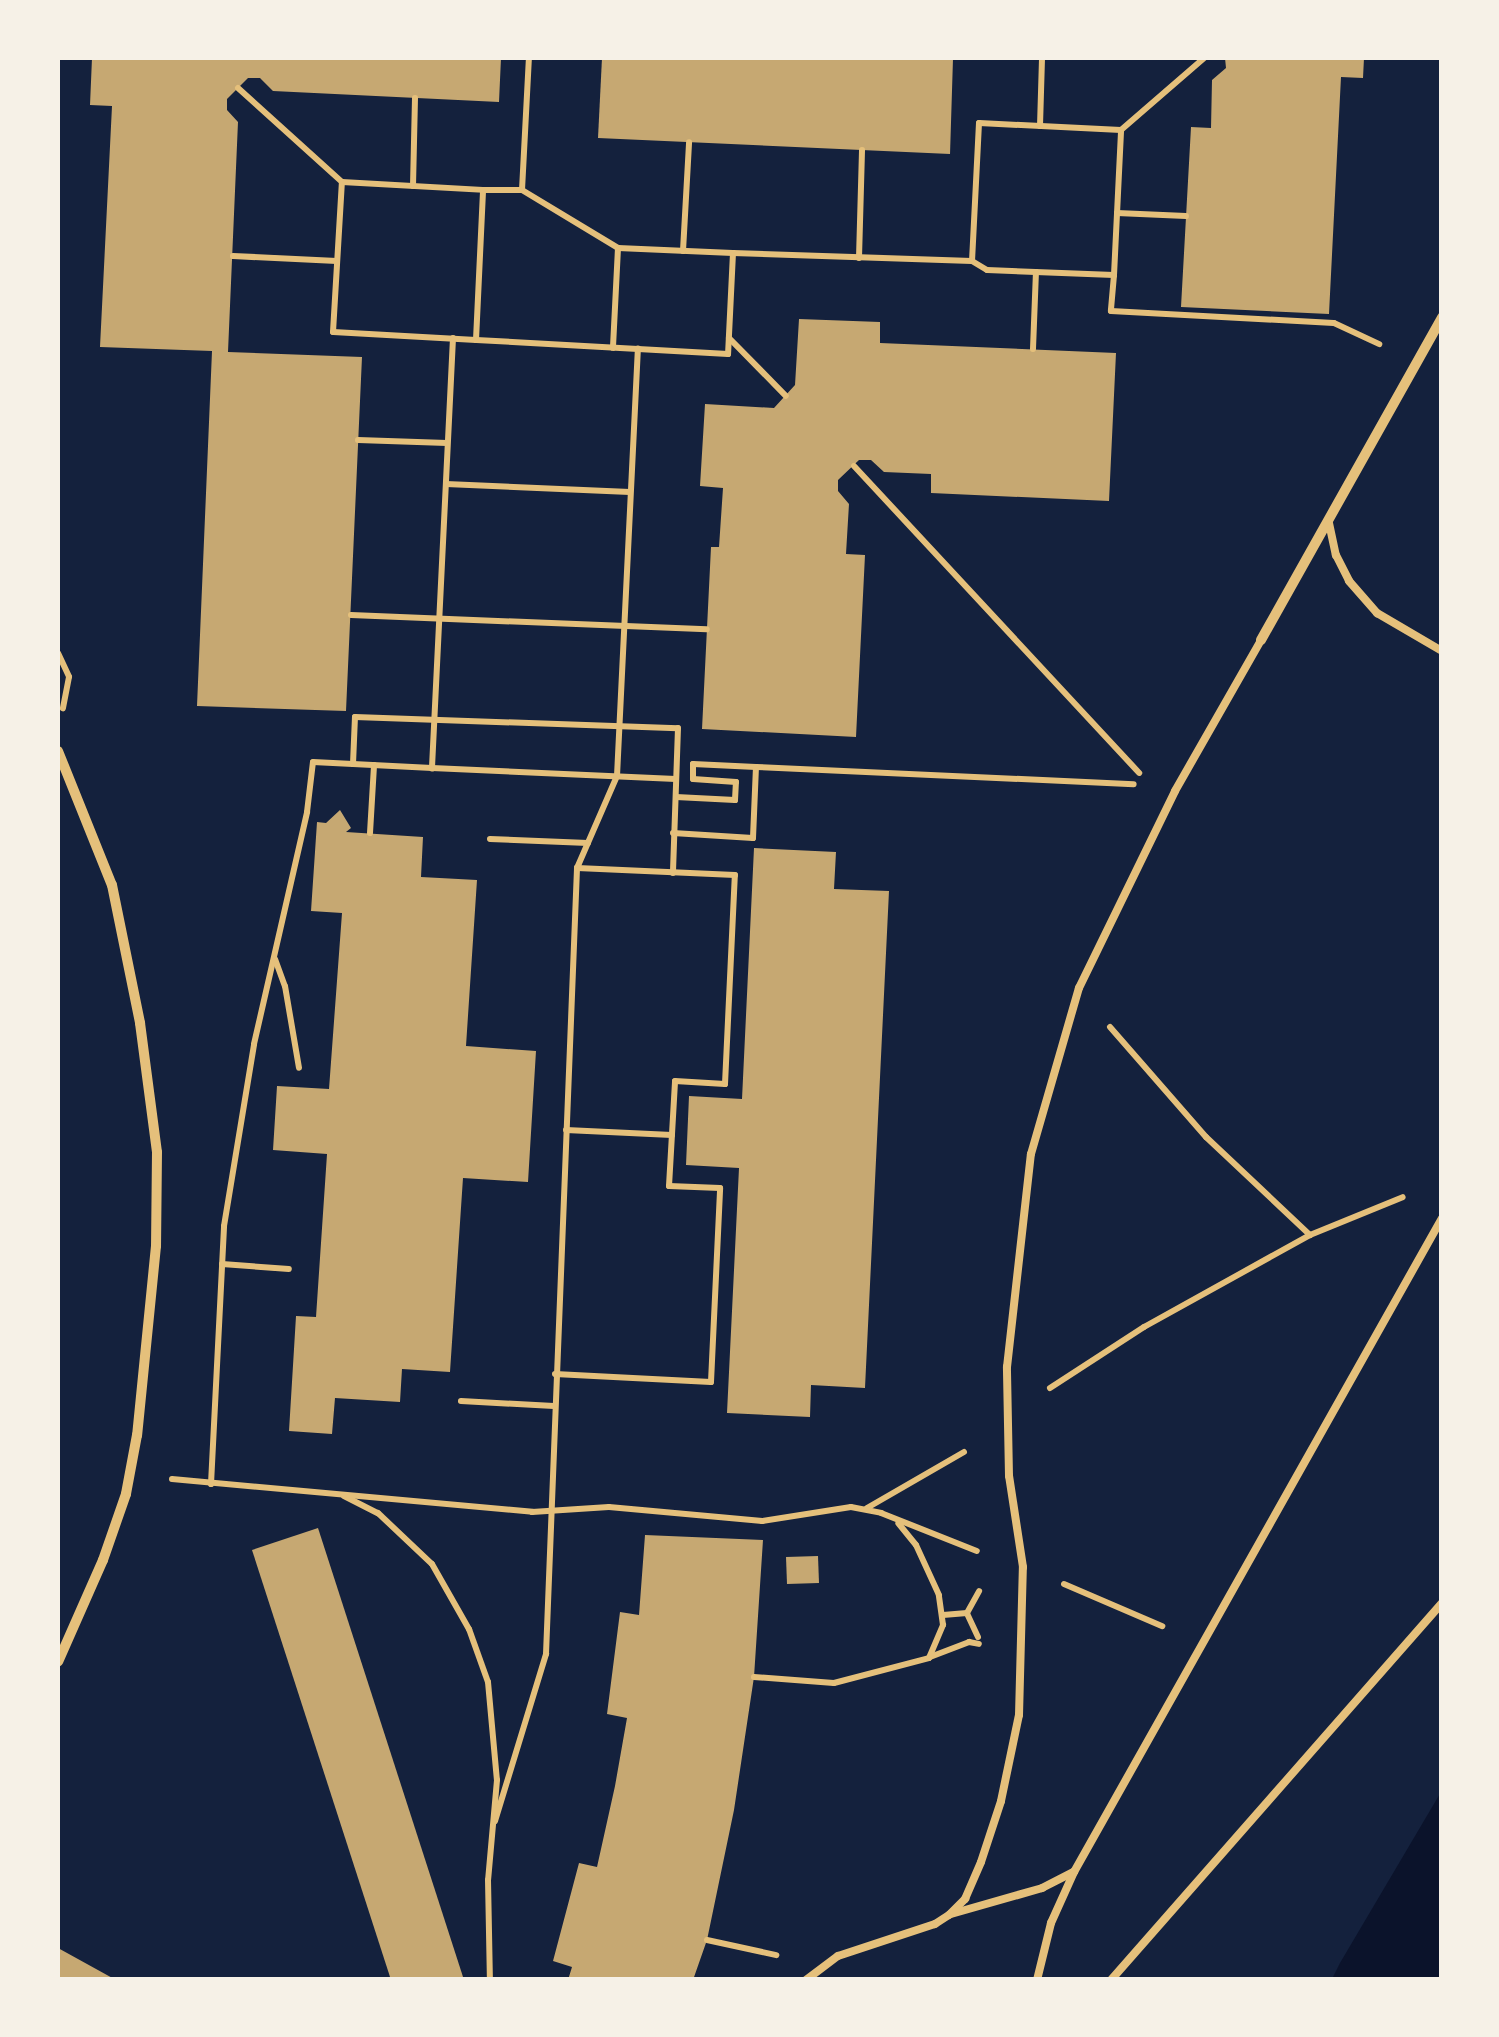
<!DOCTYPE html>
<style>
body{margin:0}
#map{position:relative;width:1499px;height:2037px;overflow:hidden;background:#14213d;font-family:Helvetica,sans-serif}
div>[style]{position:absolute}
[style*='--x']{left:calc(var(--x)*1px);top:calc(var(--y)*1px);width:calc(var(--w)*1px);rotate:calc(var(--a)*1deg)}
.water>*{inset:0;background:#0b132b}
.building>*{inset:0;background:#c6a872}
.path>*{height:6px;margin:-3px;padding:0 3px;transform-origin:3px;border-radius:3px;background:#e5c07b}
.service>*{height:8px;margin:-4px;padding:0 4px;transform-origin:4px;border-radius:4px;background:#e5c07b}
.minor>*{height:10px;margin:-5px;padding:0 5px;transform-origin:5px;border-radius:5px;background:#e5c07b}
span{translate:-50% -50%;white-space:nowrap;text-align:center;line-height:1.15;-webkit-text-stroke:10px #f6f1e7;paint-order:stroke}
.frame{position:absolute;inset:0;border:60px solid #f6f1e7;pointer-events:none}
</style>
<div id="map">
<div class="water">
<div style="clip-path:polygon(1441px 1792px,1441px 1979px,1332px 1979px,1340px 1963px)"></div>
</div>
<div class="building">
<div style="clip-path:polygon(92px 58px,501px 58px,499px 102px,273px 91px,260px 78px,248px 78px,227px 99px,227px 110px,238px 122px,228px 352px,362px 357px,346px 711px,197px 706px,212px 351px,100px 347px,112px 106px,90px 105px)"></div>
<div style="clip-path:polygon(602px 58px,953px 58px,950px 154px,598px 138px)"></div>
<div style="clip-path:polygon(1225px 58px,1364px 58px,1363px 78px,1341px 77px,1329px 314px,1181px 307px,1191px 127px,1211px 128px,1212px 80px,1226px 68px)"></div>
<div style="clip-path:polygon(799px 319px,880px 322px,880px 343px,1116px 353px,1109px 501px,931px 493px,931px 474px,884px 472px,871px 460px,859px 460px,838px 480px,838px 491px,849px 504px,846px 554px,865px 555px,856px 737px,702px 729px,711px 547px,719px 547px,723px 488px,700px 486px,705px 404px,774px 408px,795px 385px)"></div>
<div style="clip-path:polygon(340px 810px,351px 828px,346px 832px,423px 837px,421px 877px,477px 880px,466px 1046px,536px 1051px,528px 1182px,463px 1178px,450px 1372px,402px 1369px,400px 1402px,335px 1398px,332px 1434px,289px 1431px,296px 1316px,316px 1317px,327px 1154px,273px 1150px,277px 1086px,329px 1089px,342px 913px,311px 911px,317px 822px,326px 823px)"></div>
<div style="clip-path:polygon(754px 848px,836px 852px,834px 889px,889px 891px,865px 1388px,811px 1385px,810px 1417px,727px 1413px,739px 1168px,686px 1165px,689px 1096px,742px 1099px)"></div>
<div style="clip-path:polygon(318px 1528px,464px 1980px,391px 1980px,252px 1550px)"></div>
<div style="clip-path:polygon(645px 1535px,763px 1540px,754px 1677px,734px 1810px,707px 1940px,693px 1980px,568px 1980px,572px 1967px,553px 1961px,579px 1863px,597px 1867px,615px 1786px,627px 1718px,607px 1714px,620px 1612px,639px 1615px)"></div>
<div style="clip-path:polygon(818px 1556px,819px 1583px,787px 1584px,786px 1557px)"></div>
<div style="clip-path:polygon(58px 1948px,116px 1980px,58px 1980px)"></div>
</div>
<div class="path">
<div style="--x:238;--y:88;--w:140;--a:42.1"></div>
<div style="--x:1040;--y:126;--w:68;--a:-88.3"></div>
<div style="--x:1121;--y:130;--w:110;--a:-40.9"></div>
<div style="--x:413;--y:186;--w:88;--a:-88.7"></div>
<div style="--x:522;--y:190;--w:112;--a:31.1"></div>
<div style="--x:618;--y:248;--w:100;--a:92.9"></div>
<div style="--x:1117;--y:213;--w:69;--a:2.5"></div>
<div style="--x:618;--y:248;--w:115;--a:2.5"></div>
<div style="--x:733;--y:253;--w:101;--a:92.8"></div>
<div style="--x:728;--y:354;--w:90;--a:-176.8"></div>
<div style="--x:683;--y:251;--w:109;--a:-86.8"></div>
<div style="--x:733;--y:253;--w:239;--a:1.9"></div>
<div style="--x:972;--y:261;--w:17;--a:31"></div>
<div style="--x:987;--y:270;--w:127;--a:2.3"></div>
<div style="--x:1114;--y:275;--w:145;--a:-87.2"></div>
<div style="--x:1121;--y:130;--w:142;--a:-177.2"></div>
<div style="--x:979;--y:123;--w:138;--a:92.9"></div>
<div style="--x:233;--y:256;--w:104;--a:2.8"></div>
<div style="--x:859;--y:258;--w:108;--a:-88.4"></div>
<div style="--x:1114;--y:275;--w:36;--a:95"></div>
<div style="--x:1111;--y:311;--w:223;--a:3.1"></div>
<div style="--x:1334;--y:323;--w:50;--a:25"></div>
<div style="--x:453;--y:338;--w:431;--a:92.8"></div>
<div style="--x:432;--y:768;--w:244;--a:2.6"></div>
<div style="--x:729;--y:338;--w:81;--a:45.5"></div>
<div style="--x:476;--y:340;--w:143;--a:-176.8"></div>
<div style="--x:333;--y:332;--w:150;--a:-86.6"></div>
<div style="--x:342;--y:182;--w:141;--a:3.2"></div>
<div style="--x:1033;--y:349;--w:77;--a:-87.8"></div>
<div style="--x:358;--y:440;--w:89;--a:1.9"></div>
<div style="--x:854;--y:466;--w:419;--a:47.1"></div>
<div style="--x:446;--y:484;--w:184;--a:2.5"></div>
<div style="--x:351;--y:615;--w:356;--a:2.3"></div>
<div style="--x:58;--y:653;--w:26;--a:65"></div>
<div style="--x:69;--y:677;--w:32;--a:101"></div>
<div style="--x:432;--y:768;--w:79;--a:-177.1"></div>
<div style="--x:353;--y:764;--w:47;--a:-87.6"></div>
<div style="--x:355;--y:717;--w:323;--a:2"></div>
<div style="--x:678;--y:728;--w:145;--a:92"></div>
<div style="--x:676;--y:797;--w:59;--a:2.9"></div>
<div style="--x:735;--y:800;--w:18;--a:-87"></div>
<div style="--x:736;--y:782;--w:43;--a:-176"></div>
<div style="--x:693;--y:779;--w:15;--a:-90"></div>
<div style="--x:693;--y:764;--w:63;--a:2.7"></div>
<div style="--x:370;--y:833;--w:68;--a:-86.6"></div>
<div style="--x:673;--y:833;--w:80;--a:3.6"></div>
<div style="--x:753;--y:838;--w:71;--a:-87.6"></div>
<div style="--x:756;--y:767;--w:378;--a:2.6"></div>
<div style="--x:490;--y:839;--w:98;--a:2.3"></div>
<div style="--x:275;--y:959;--w:29;--a:70"></div>
<div style="--x:285;--y:986;--w:83;--a:80.3"></div>
<div style="--x:1110;--y:1027;--w:146;--a:48.9"></div>
<div style="--x:1206;--y:1137;--w:143;--a:43.3"></div>
<div style="--x:566;--y:1130;--w:106;--a:2.7"></div>
<div style="--x:222;--y:1264;--w:67;--a:4.3"></div>
<div style="--x:555;--y:1374;--w:156;--a:2.9"></div>
<div style="--x:711;--y:1382;--w:194;--a:-87.3"></div>
<div style="--x:720;--y:1188;--w:51;--a:-177.8"></div>
<div style="--x:669;--y:1186;--w:105;--a:-86.7"></div>
<div style="--x:675;--y:1081;--w:50;--a:3.4"></div>
<div style="--x:725;--y:1084;--w:209;--a:-87.3"></div>
<div style="--x:735;--y:875;--w:158;--a:-177.5"></div>
<div style="--x:1050;--y:1388;--w:112;--a:-33"></div>
<div style="--x:1144;--y:1327;--w:190;--a:-29"></div>
<div style="--x:1310;--y:1235;--w:100;--a:-22.2"></div>
<div style="--x:461;--y:1401;--w:93;--a:3.1"></div>
<div style="--x:172;--y:1479;--w:362;--a:5.2"></div>
<div style="--x:532;--y:1512;--w:77;--a:-3.7"></div>
<div style="--x:609;--y:1507;--w:154;--a:5.2"></div>
<div style="--x:762;--y:1521;--w:90;--a:-8.9"></div>
<div style="--x:851;--y:1507;--w:31;--a:11"></div>
<div style="--x:881;--y:1513;--w:103;--a:21.6"></div>
<div style="--x:211;--y:1484;--w:258;--a:-87.1"></div>
<div style="--x:224;--y:1226;--w:184;--a:-80.6"></div>
<div style="--x:254;--y:1044;--w:238;--a:-77.1"></div>
<div style="--x:307;--y:812;--w:50;--a:-83.2"></div>
<div style="--x:313;--y:762;--w:40;--a:2.9"></div>
<div style="--x:344;--y:1496;--w:38;--a:27"></div>
<div style="--x:378;--y:1513;--w:74;--a:43.4"></div>
<div style="--x:432;--y:1564;--w:75;--a:60.4"></div>
<div style="--x:469;--y:1629;--w:56;--a:70.3"></div>
<div style="--x:488;--y:1682;--w:98;--a:84.8"></div>
<div style="--x:497;--y:1780;--w:100;--a:95.1"></div>
<div style="--x:488;--y:1880;--w:100;--a:88.9"></div>
<div style="--x:867;--y:1508;--w:112;--a:-30"></div>
<div style="--x:1064;--y:1584;--w:107;--a:23.2"></div>
<div style="--x:943;--y:1615;--w:24;--a:-5"></div>
<div style="--x:978;--y:1637;--w:26;--a:-115"></div>
<div style="--x:967;--y:1613;--w:25;--a:-61"></div>
<div style="--x:930;--y:1657;--w:42;--a:-21"></div>
<div style="--x:969;--y:1642;--w:10;--a:11"></div>
<div style="--x:754;--y:1677;--w:80;--a:4.3"></div>
<div style="--x:834;--y:1683;--w:98;--a:-14.7"></div>
<div style="--x:929;--y:1658;--w:36;--a:-67"></div>
<div style="--x:943;--y:1625;--w:30;--a:-98"></div>
<div style="--x:939;--y:1595;--w:55;--a:-114.7"></div>
<div style="--x:916;--y:1545;--w:28;--a:-129"></div>
<div style="--x:495;--y:1821;--w:175;--a:-73"></div>
<div style="--x:546;--y:1654;--w:787;--a:-87.74"></div>
<div style="--x:577;--y:868;--w:100;--a:-66.5"></div>
<div style="--x:617;--y:776;--w:428;--a:-87.2"></div>
<div style="--x:638;--y:349;--w:162;--a:-176.8"></div>
<div style="--x:476;--y:340;--w:150;--a:-87.3"></div>
<div style="--x:483;--y:190;--w:39;--a:0"></div>
<div style="--x:522;--y:190;--w:132;--a:-87"></div>
<div style="--x:707;--y:1940;--w:71;--a:12.3"></div>
</div>
<div class="service">
<div style="--x:1329;--y:523;--w:33;--a:78"></div>
<div style="--x:1336;--y:555;--w:29;--a:63"></div>
<div style="--x:1349;--y:581;--w:43;--a:48.8"></div>
<div style="--x:1377;--y:613;--w:75;--a:30.3"></div>
<div style="--x:951;--y:1914;--w:95;--a:-15.9"></div>
<div style="--x:1042;--y:1888;--w:36;--a:-27"></div>
<div style="--x:806;--y:1980;--w:40;--a:-37"></div>
<div style="--x:838;--y:1956;--w:102;--a:-18.3"></div>
<div style="--x:935;--y:1924;--w:17;--a:-33"></div>
<div style="--x:949;--y:1915;--w:23;--a:-45"></div>
<div style="--x:965;--y:1899;--w:40;--a:-66.6"></div>
<div style="--x:981;--y:1862;--w:64;--a:-71.8"></div>
<div style="--x:1001;--y:1801;--w:88;--a:-78.2"></div>
<div style="--x:1019;--y:1715;--w:148;--a:-88.5"></div>
<div style="--x:1023;--y:1567;--w:92;--a:-98.7"></div>
<div style="--x:1009;--y:1476;--w:109;--a:-91.1"></div>
<div style="--x:1007;--y:1367;--w:214;--a:-83.6"></div>
<div style="--x:1031;--y:1154;--w:173;--a:-73.9"></div>
<div style="--x:1079;--y:988;--w:219;--a:-64"></div>
<div style="--x:1175;--y:791;--w:174;--a:-60.3"></div>
<div style="--x:1037;--y:1980;--w:59;--a:-76.2"></div>
<div style="--x:1051;--y:1923;--w:56;--a:-65.7"></div>
<div style="--x:1074;--y:1872;--w:750;--a:-60.63"></div>
<div style="--x:1111;--y:1980;--w:502;--a:-48.72"></div>
</div>
<div class="minor">
<div style="--x:1261;--y:640;--w:370;--a:-60.7"></div>
<div style="--x:58;--y:751;--w:144;--a:68.1"></div>
<div style="--x:112;--y:885;--w:141;--a:78.5"></div>
<div style="--x:140;--y:1023;--w:130;--a:82.5"></div>
<div style="--x:157;--y:1152;--w:94;--a:90.6"></div>
<div style="--x:156;--y:1246;--w:190;--a:95.7"></div>
<div style="--x:137;--y:1435;--w:60;--a:100.6"></div>
<div style="--x:126;--y:1494;--w:70;--a:109.2"></div>
<div style="--x:103;--y:1560;--w:111;--a:113.8"></div>
</div>
<div class="frame"></div>
</div>
